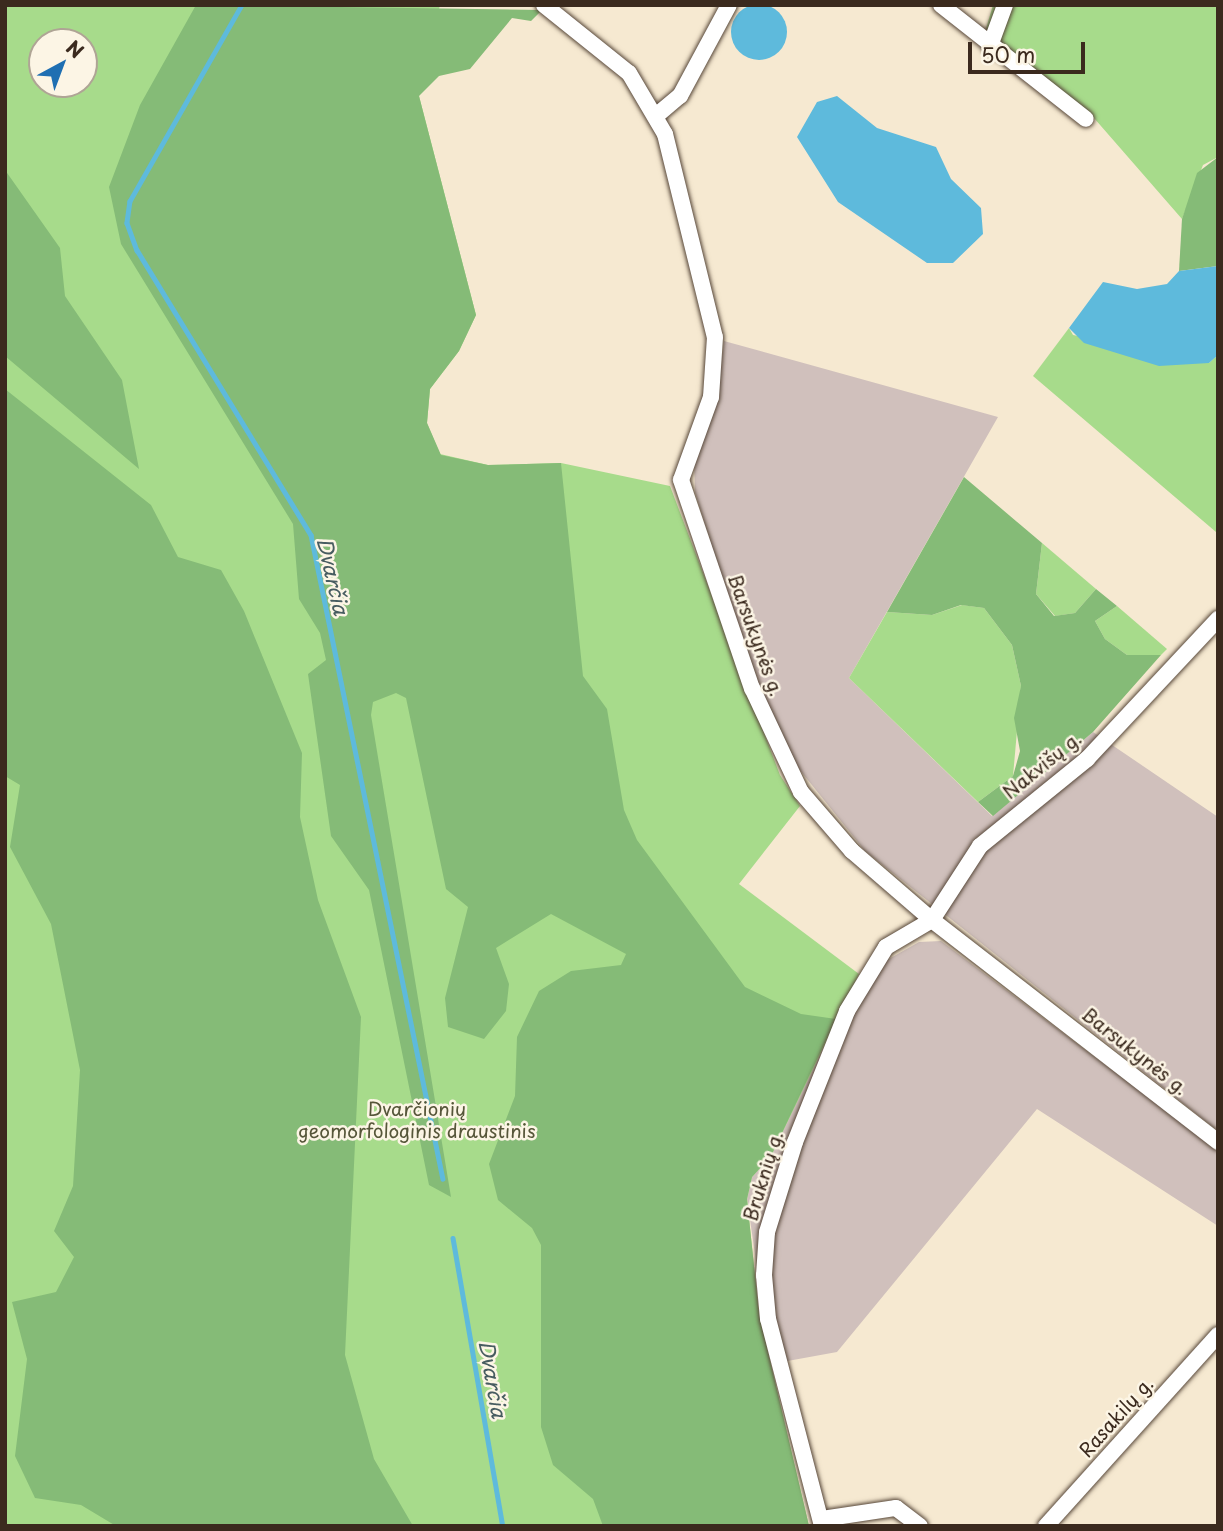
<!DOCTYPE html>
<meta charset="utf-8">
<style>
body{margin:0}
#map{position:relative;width:1223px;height:1531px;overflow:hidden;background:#f6e9d1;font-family:"Playpen Sans",sans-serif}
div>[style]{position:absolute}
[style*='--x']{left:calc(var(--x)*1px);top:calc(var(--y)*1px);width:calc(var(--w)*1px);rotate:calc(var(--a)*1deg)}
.industrial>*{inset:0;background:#d0c0bc}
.green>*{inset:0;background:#a7db8b}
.forest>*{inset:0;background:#85bb77}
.water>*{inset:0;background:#5ebadc}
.round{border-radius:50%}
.stream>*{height:4.5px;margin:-2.25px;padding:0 2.25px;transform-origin:2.25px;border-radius:2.25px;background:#5ebadc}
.roads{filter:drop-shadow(0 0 2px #574739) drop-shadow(0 0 2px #574739)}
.street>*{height:16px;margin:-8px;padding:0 8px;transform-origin:8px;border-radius:8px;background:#fff}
span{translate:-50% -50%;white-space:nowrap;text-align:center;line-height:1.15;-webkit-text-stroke:5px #fcf5e5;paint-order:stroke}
.street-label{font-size:19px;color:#3b2a1e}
.park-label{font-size:19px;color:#565639}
.water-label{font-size:21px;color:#475c60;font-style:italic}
.frame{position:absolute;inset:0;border:7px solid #3b2a1e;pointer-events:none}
.north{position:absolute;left:28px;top:28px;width:70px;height:70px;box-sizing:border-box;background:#fcf5e5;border:2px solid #afa495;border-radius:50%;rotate:41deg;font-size:19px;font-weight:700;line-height:28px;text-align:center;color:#3b2a1e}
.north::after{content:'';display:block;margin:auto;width:24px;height:32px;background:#1f6fb2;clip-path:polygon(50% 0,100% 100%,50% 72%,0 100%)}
.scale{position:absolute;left:968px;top:42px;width:117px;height:32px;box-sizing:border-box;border:4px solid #3b2a1e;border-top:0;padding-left:9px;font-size:21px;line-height:24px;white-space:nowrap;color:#3b2a1e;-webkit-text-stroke:5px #fcf5e5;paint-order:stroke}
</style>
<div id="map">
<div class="industrial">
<div style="clip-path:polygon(724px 341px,998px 417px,849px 678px,992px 816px,1093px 732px,1218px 817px,1218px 1131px,865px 851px,795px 764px,745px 653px,695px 492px,694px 462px,719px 383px)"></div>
<div style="clip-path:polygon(941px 941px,1218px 1150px,1218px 1226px,1037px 1109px,837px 1352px,771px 1364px,747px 1199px,752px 1177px,771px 1155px,836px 1019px,880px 964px,919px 942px)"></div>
</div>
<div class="green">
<div style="clip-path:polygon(evenodd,5px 5px,440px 5px,419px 96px,476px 315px,459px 351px,430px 389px,427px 423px,440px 454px,488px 465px,561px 463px,670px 486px,780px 775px,800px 806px,739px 884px,859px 974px,771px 1156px,752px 1177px,747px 1199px,759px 1314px,809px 1526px,5px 1526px,5px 5px,42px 42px,84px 42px,84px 84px,42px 84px,42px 42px)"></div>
<div style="clip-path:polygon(993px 5px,1218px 5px,1218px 157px,1203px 165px,1182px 219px,1094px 118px,985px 32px)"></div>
<div style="clip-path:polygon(1069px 328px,1073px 335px,1209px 363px,1218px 355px,1216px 532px,1033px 376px)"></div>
<div style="clip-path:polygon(1042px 543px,1096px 589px,1075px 613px,1055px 616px,1036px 594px)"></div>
<div style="clip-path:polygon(962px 605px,984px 608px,1012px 645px,1021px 686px,1013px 776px,978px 802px,849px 678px,887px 612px,932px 615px)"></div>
<div style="clip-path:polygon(1117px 606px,1167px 649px,1161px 655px,1127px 655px,1105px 639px,1095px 621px)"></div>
</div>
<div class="forest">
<div style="clip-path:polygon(196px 5px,542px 10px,531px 21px,512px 18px,470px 69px,439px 76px,419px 96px,476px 315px,459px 351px,430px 389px,427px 423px,441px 455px,488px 465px,561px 463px,583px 676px,607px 709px,624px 810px,637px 840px,745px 987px,801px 1014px,836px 1019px,771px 1156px,752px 1177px,747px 1199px,759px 1314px,809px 1526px,603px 1526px,593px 1499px,553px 1465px,541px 1427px,541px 1245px,532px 1228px,498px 1200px,489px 1164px,515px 1096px,517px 1037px,539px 991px,571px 971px,621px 965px,626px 954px,551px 914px,496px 948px,509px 984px,506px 1011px,484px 1039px,448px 1027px,445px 998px,468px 907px,446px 889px,406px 698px,396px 693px,373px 702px,371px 715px,451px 1197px,429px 1185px,369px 890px,331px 836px,308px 674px,326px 660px,320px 633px,299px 599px,293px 524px,121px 244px,109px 187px,140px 105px)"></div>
<div style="clip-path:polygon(1218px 157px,1218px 266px,1179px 271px,1182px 219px,1197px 173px)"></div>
<div style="clip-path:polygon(5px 170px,60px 248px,65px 296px,122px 380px,139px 469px,5px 356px)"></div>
<div style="clip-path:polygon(5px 389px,151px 505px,178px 557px,221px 570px,244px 611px,302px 753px,300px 817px,318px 900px,361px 1017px,345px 1355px,374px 1459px,413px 1526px,116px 1526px,81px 1505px,35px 1498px,15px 1456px,27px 1359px,12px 1302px,56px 1292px,74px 1257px,54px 1231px,73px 1186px,80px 1070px,51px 924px,10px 847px,20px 785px,5px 776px)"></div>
<div style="clip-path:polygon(964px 477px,1042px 543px,1036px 594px,1054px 616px,1075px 613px,1096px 589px,1117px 606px,1095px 621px,1105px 639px,1127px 655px,1161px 655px,1093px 732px,993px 816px,978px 802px,1013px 776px,1020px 751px,1014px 718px,1021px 686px,1012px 645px,984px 608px,961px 605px,932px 615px,887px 612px)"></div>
</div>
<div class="water">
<div class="round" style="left:731px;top:4px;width:56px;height:56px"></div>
<div style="clip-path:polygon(837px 96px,877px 128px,936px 147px,951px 179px,981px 208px,983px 234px,953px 263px,927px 263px,838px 202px,797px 137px,817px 102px)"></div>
<div style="clip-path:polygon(1218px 266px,1218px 355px,1209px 363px,1159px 366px,1084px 343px,1069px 328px,1103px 282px,1137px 289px,1167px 284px,1179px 271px)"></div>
</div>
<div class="stream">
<div style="--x:242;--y:5;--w:226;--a:119.7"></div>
<div style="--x:130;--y:201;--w:22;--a:98"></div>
<div style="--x:127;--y:223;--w:29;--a:70"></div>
<div style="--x:137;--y:250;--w:334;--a:58.6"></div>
<div style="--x:311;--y:535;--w:657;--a:78.42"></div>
<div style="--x:453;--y:1238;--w:292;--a:80.2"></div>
</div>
<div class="roads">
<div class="street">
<div style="--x:544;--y:5;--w:109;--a:38.7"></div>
<div style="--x:629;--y:73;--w:71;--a:59.5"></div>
<div style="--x:665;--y:134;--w:209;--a:76.2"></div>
<div style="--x:715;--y:337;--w:60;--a:93.8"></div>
<div style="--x:711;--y:397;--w:88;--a:109.9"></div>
<div style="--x:681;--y:480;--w:220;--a:71.2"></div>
<div style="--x:752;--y:688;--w:115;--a:64.8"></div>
<div style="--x:801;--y:792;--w:78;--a:49.2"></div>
<div style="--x:852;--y:851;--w:106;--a:40.8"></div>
<div style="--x:932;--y:920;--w:362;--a:37.8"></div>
<div style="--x:941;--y:5;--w:184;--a:38.2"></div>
<div style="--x:990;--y:46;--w:44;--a:-69.9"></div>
<div style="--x:657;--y:115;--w:30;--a:-40"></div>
<div style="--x:680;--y:96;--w:103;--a:-61.7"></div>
<div style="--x:822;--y:1519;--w:75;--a:-8.5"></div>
<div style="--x:896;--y:1508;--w:30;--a:37"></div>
<div style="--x:822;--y:1526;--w:214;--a:-104.6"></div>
<div style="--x:768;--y:1319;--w:44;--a:-95.2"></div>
<div style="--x:764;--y:1275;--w:43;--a:-86"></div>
<div style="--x:767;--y:1232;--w:94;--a:-72.7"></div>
<div style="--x:795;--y:1142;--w:141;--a:-68.3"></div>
<div style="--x:847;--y:1011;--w:75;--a:-58.6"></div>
<div style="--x:886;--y:947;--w:53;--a:-30.4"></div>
<div style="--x:932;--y:920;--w:88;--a:-57"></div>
<div style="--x:980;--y:846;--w:138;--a:-39.1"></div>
<div style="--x:1087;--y:759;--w:192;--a:-46.9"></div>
<div style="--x:1046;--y:1526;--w:257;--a:-48"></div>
</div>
</div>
<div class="street-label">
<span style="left:756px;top:635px;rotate:70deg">Barsukynės g.</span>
<span style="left:1042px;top:765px;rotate:-39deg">Nakvišų g.</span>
<span style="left:1135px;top:1051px;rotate:38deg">Barsukynės g.</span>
<span style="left:763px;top:1176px;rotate:-73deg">Bruknių g.</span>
<span style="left:1116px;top:1417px;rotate:-48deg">Rasakilų g.</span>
</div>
<div class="park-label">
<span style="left:417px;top:1120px">Dvarčionių<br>geomorfologinis draustinis</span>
</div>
<div class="water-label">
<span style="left:334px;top:576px;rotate:77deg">Dvarčia</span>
<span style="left:494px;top:1379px;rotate:80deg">Dvarčia</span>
</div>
<div class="frame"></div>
<div class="north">N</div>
<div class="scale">50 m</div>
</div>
